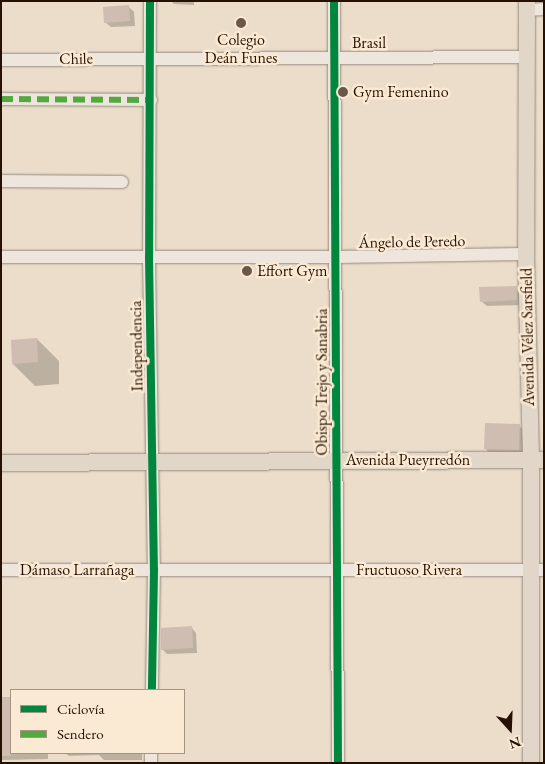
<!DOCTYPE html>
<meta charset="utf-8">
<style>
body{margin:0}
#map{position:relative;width:545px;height:764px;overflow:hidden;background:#ebddca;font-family:"EB Garamond",serif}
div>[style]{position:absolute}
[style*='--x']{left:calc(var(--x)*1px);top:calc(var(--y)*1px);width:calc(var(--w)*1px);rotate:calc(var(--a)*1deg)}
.shadow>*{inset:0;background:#0003}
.building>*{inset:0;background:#d0bdb1}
.roads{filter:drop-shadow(0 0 1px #958a7e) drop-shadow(0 0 1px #958a7e)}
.minor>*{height:12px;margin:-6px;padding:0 6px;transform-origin:6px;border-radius:6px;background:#eee6dd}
.major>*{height:16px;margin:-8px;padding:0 8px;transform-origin:8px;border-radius:8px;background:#e1d6c7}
.quiet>*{height:6px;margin-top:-3px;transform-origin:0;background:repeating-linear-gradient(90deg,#53a840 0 12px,transparent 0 18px)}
.cycleway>*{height:8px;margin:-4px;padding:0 4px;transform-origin:4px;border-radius:4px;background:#00873e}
.dots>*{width:14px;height:14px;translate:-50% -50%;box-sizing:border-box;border:2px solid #fbead3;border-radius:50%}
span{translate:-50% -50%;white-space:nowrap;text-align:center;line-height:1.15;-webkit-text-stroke:5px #fbead3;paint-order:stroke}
.poi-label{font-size:16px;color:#261004}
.left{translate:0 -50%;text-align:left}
.street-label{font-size:16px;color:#261004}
.frame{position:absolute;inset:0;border:2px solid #261004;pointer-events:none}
.legend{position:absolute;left:10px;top:689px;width:175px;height:65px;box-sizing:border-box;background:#fbead3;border:1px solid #a69380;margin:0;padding:6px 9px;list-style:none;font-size:15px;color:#261004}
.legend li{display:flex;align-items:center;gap:10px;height:25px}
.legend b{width:25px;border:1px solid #a69380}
.north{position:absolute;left:485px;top:704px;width:50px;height:50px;-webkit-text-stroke:4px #fbead3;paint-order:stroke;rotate:160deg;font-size:14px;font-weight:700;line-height:20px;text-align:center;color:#261004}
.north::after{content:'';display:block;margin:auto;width:18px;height:22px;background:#261004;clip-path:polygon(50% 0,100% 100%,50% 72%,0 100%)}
</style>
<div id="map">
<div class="shadow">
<div style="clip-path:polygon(171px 1px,194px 1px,194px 5px,174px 4px)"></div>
<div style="clip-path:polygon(129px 7px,134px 12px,135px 26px,111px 27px,105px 22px)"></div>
<div style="clip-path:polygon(516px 288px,522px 293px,522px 305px,487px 306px,481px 301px)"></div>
<div style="clip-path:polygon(37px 339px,59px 361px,59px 384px,35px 386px,13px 364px)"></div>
<div style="clip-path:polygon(519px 426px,525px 431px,524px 455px,490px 454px,485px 448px)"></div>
<div style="clip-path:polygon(191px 627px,196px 633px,197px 653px,167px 654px,162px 649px)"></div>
<div style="clip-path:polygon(1px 698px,11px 698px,11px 753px,48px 753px,48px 759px,1px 760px)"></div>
<div style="clip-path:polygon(65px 753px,142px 753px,142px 760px,104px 760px,99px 755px,69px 756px)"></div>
</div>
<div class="building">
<div style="clip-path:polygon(129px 5px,130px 21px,104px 23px,103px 7px)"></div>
<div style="clip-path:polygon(517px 286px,517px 300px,480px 302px,479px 287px)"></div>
<div style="clip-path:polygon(37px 338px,38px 362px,12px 364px,11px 340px)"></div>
<div style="clip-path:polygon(485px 423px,520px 424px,519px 450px,484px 449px)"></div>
<div style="clip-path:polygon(192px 626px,193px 648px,161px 650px,161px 628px)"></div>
<div style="clip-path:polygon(1px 697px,11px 697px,11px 756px,1px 756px)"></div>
</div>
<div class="roads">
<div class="minor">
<div style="--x:150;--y:1;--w:256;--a:90.2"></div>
<div style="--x:149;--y:257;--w:313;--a:89.1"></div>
<div style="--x:154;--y:570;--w:120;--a:91"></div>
<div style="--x:334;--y:1;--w:762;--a:89.7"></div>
<div style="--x:527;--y:10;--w:17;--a:-3"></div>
<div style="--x:1;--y:60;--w:526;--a:-0.33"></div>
<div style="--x:1;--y:99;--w:150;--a:0.4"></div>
<div style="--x:1;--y:181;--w:121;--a:0.5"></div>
<div style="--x:1;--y:257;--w:335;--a:0"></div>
<div style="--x:336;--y:257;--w:190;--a:-0.9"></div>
<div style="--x:1;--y:570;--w:543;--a:0"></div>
<div style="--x:151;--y:763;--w:10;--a:-90"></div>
</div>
<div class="major">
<div style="--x:527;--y:1;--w:253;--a:90.2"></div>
<div style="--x:526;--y:254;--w:206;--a:88.6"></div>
<div style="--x:531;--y:460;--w:303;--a:90"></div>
<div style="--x:1;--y:463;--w:543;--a:-0.32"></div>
</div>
</div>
<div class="quiet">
<div style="--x:1;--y:99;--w:150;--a:0.4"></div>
</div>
<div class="cycleway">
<div style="--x:150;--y:1;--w:256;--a:90.2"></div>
<div style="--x:149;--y:257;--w:313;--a:89.1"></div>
<div style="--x:154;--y:570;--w:120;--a:91"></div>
<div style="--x:334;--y:1;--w:762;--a:89.7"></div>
</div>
<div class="dots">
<div style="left:241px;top:23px;background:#6b5849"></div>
<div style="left:343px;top:92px;background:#6b5849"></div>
<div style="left:247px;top:271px;background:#6b5849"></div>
</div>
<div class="poi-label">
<span style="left:241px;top:49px">Colegio<br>Deán Funes</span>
<span class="left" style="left:353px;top:92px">Gym Femenino</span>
<span class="left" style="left:257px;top:271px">Effort Gym</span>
</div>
<div class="street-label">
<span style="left:369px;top:43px">Brasil</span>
<span style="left:76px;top:59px;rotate:-1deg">Chile</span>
<span style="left:412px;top:242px;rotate:-1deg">Ángelo de Peredo</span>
<span style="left:528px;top:337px;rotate:-91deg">Avenida Vélez Sarsfield</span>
<span style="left:137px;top:346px;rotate:-91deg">Independencia</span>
<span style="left:322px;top:382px;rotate:-90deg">Obispo Trejo y Sanabria</span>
<span style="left:408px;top:460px">Avenida Pueyrredón</span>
<span style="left:77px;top:570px">Dámaso Larrañaga</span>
<span style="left:409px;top:570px">Fructuoso Rivera</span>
</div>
<div class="frame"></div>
<ul class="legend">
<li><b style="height:6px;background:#00873e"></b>Ciclovía</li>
<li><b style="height:6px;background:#53a840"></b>Sendero</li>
</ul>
<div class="north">N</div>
</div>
